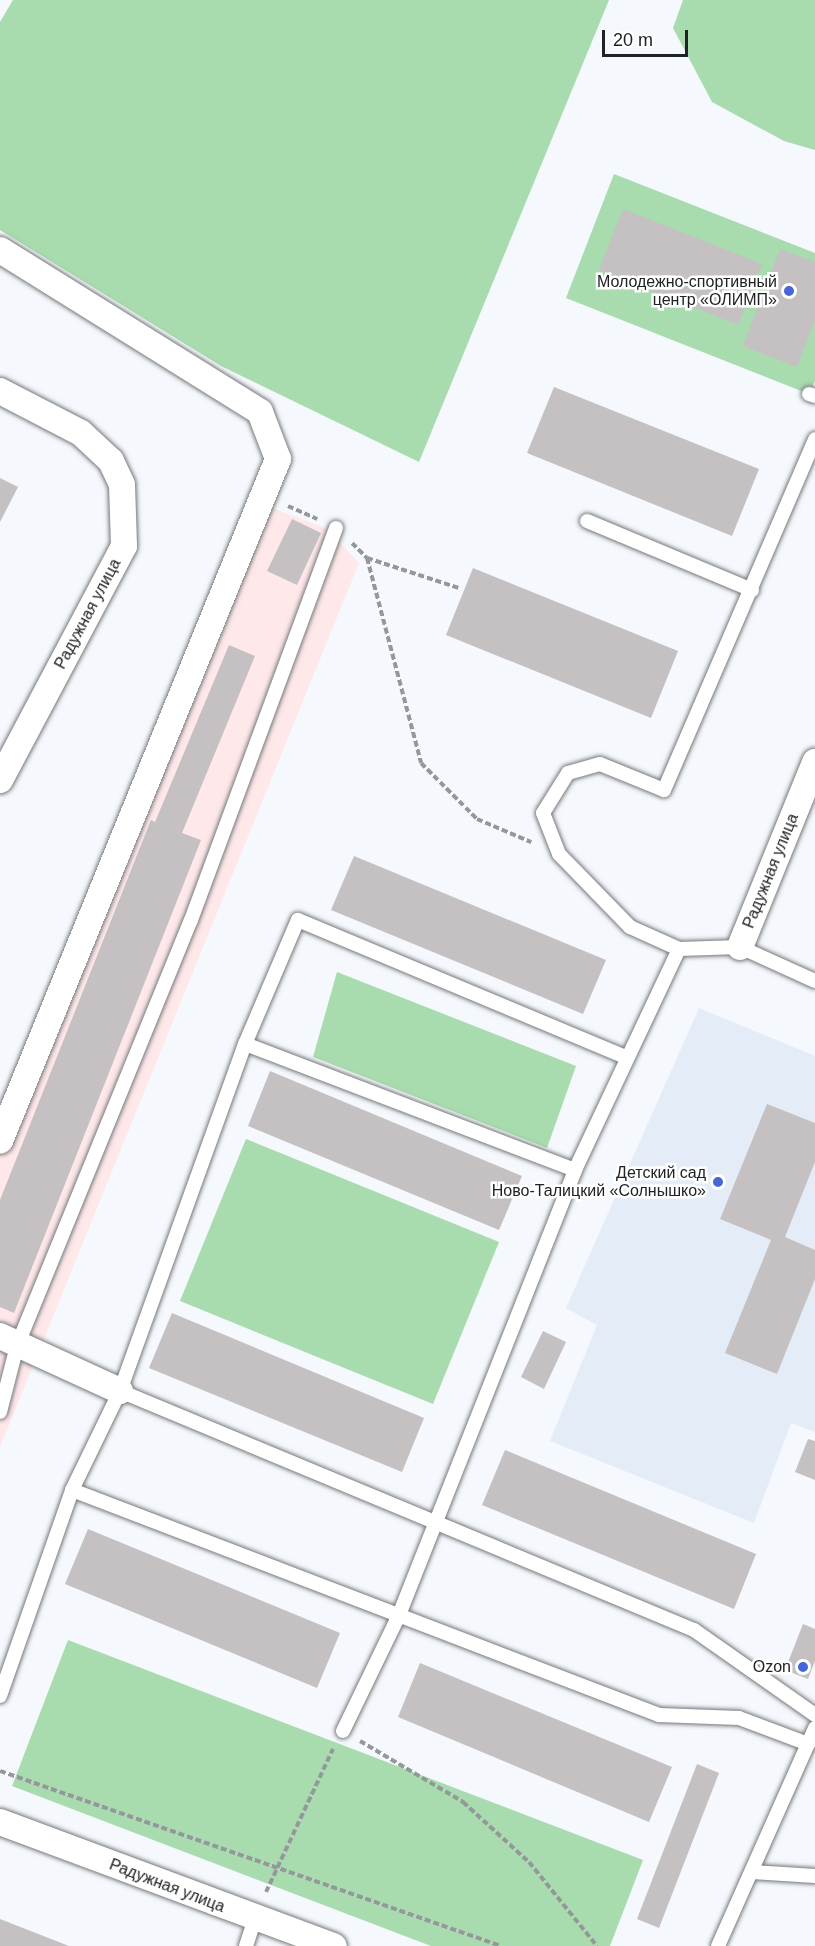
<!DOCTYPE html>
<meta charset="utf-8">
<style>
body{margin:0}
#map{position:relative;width:815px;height:1946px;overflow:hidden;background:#f5f8fc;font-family:Helvetica,sans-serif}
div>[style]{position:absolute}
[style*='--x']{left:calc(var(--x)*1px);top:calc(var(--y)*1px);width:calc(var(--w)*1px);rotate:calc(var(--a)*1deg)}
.built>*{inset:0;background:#e4edf7}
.industrial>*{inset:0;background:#fee8e9}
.green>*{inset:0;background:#a8dbae}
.building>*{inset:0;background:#c5c0c2}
.path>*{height:4px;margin-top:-2px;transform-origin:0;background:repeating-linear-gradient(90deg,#95989a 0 6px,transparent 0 9px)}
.roads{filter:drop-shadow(0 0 2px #76797c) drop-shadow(0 0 2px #76797c)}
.lane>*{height:14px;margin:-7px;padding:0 7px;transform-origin:7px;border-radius:7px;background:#fff}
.street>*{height:26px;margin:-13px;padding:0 13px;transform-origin:13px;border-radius:13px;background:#fff}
.dots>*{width:16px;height:16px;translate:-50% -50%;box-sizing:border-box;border:3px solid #fff;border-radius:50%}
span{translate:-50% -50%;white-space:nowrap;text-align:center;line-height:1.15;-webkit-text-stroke:5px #fff;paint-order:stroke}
.poi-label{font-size:16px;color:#212223}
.right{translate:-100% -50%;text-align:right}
.street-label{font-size:16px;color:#212223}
.scale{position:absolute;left:602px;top:30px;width:86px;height:27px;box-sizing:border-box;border:3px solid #212223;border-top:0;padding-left:8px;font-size:18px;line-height:21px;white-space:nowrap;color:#212223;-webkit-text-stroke:4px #fff;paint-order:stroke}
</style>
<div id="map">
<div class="built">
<div style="clip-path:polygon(699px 1008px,815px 1056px,815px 1432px,791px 1423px,754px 1523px,550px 1441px,597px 1325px,566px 1308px)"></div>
</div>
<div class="industrial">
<div style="clip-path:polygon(272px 508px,325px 528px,359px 563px,0 1447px,0 1145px)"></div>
</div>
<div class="green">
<div style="clip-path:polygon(13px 0,609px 0,419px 462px,221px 366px,0 230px,0 22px)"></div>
<div style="clip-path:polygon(683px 0,815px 0,815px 150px,784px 141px,712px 102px,673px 28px)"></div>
<div style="clip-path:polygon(614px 174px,815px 253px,815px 381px,809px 394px,566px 298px)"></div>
<div style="clip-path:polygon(337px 972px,576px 1066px,547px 1148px,313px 1057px)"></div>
<div style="clip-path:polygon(246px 1139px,499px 1242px,433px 1404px,180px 1301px)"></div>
<div style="clip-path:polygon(68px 1640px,643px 1860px,610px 1946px,431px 1946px,12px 1786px)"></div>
</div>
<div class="building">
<div style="clip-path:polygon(623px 209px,762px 264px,738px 325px,599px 270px)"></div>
<div style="clip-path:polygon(780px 249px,815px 262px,815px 320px,797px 367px,743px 346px)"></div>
<div style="clip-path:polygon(554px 387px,759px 469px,732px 536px,527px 453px)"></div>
<div style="clip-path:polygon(0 478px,18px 487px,0 522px)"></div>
<div style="clip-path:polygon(292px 519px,321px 533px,297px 585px,267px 571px)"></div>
<div style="clip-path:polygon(473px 568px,678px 651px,651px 718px,446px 635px)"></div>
<div style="clip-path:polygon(229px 645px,255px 656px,182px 833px,201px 840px,14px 1313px,0 1307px,0 1200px,151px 820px,155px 822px)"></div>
<div style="clip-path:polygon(354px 856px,606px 960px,583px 1014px,331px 910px)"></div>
<div style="clip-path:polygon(270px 1071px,522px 1176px,499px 1230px,248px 1126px)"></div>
<div style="clip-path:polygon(767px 1104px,815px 1123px,815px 1162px,785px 1237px,815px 1250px,815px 1279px,777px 1374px,725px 1353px,771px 1240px,720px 1219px)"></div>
<div style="clip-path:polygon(172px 1313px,424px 1418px,402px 1472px,149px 1368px)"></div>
<div style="clip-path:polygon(543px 1331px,566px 1342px,544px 1389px,521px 1377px)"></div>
<div style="clip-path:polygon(808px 1439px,815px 1441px,815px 1480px,795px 1472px)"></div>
<div style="clip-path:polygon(505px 1450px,756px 1554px,734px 1609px,482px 1505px)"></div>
<div style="clip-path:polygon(88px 1529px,340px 1633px,317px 1688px,65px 1584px)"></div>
<div style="clip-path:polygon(803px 1624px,815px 1629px,815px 1661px,808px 1679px,785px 1670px)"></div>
<div style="clip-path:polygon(420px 1663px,672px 1767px,649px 1822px,398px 1717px)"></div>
<div style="clip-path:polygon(697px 1764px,719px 1773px,659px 1928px,637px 1919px)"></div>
<div style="clip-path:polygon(0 1919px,69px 1946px,0 1946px)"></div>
</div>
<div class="path">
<div style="--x:288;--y:506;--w:32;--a:24"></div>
<div style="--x:352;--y:543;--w:21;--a:45"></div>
<div style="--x:367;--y:558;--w:212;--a:75.2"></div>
<div style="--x:421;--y:763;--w:79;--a:45"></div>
<div style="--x:477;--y:819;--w:59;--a:23.1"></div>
<div style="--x:367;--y:558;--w:97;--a:18.1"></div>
<div style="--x:360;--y:1741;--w:120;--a:30.6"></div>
<div style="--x:463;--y:1802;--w:89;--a:42.3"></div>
<div style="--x:529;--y:1862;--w:108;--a:51"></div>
<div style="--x:0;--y:1771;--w:531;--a:19.25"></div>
<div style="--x:266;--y:1892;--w:158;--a:-64.9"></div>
</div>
<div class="roads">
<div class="lane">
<div style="--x:809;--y:394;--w:6;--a:18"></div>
<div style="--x:587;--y:521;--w:179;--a:22.7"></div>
<div style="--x:679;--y:949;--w:54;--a:-155.8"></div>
<div style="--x:630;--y:927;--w:102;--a:-134.2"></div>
<div style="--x:559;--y:854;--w:44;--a:-111.3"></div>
<div style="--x:543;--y:813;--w:47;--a:-58"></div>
<div style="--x:568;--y:773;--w:33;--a:-16"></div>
<div style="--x:600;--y:764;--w:69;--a:22.1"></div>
<div style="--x:664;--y:790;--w:382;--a:-66.7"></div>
<div style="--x:575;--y:1170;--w:353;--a:-159.1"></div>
<div style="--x:245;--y:1044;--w:135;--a:-66.9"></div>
<div style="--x:298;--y:920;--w:355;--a:22.7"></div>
<div style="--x:120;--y:1391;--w:622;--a:22.61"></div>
<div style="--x:694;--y:1630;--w:148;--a:35.1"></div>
<div style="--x:0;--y:1412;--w:68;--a:-75.6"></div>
<div style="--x:17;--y:1346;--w:460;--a:-67.8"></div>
<div style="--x:191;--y:920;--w:418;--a:-69.7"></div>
<div style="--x:72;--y:1490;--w:629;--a:20.97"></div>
<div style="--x:659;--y:1715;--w:80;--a:2.1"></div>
<div style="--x:739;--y:1718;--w:74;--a:20.6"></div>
<div style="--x:0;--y:1696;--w:218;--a:-70.7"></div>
<div style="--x:72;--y:1490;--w:110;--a:-64.1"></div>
<div style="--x:120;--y:1391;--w:369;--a:-70.2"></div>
<div style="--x:343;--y:1731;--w:129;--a:-64.2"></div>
<div style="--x:399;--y:1615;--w:479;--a:-68.4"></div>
<div style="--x:575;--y:1170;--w:244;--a:-64.8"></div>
<div style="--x:679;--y:949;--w:61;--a:-1.9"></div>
<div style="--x:740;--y:947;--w:82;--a:24.4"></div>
<div style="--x:752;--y:1872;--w:63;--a:3.6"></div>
<div style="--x:246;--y:1946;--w:28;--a:-72"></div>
<div style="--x:718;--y:1946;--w:239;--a:-66"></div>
</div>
<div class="street">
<div style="--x:0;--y:250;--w:306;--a:31.9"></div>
<div style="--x:260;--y:412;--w:50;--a:69"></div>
<div style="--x:278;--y:459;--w:736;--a:112.18"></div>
<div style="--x:0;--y:391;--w:91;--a:27.4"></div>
<div style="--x:81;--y:433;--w:41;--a:43"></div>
<div style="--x:111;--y:461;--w:26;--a:65"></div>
<div style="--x:122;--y:485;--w:61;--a:88.1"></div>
<div style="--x:124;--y:546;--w:265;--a:117.9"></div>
<div style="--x:740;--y:947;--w:200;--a:-67.9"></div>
<div style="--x:0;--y:1336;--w:132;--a:24.6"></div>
<div style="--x:0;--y:1822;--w:356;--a:20.4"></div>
</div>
</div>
<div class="dots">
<div style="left:789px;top:291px;background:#4666d9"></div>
<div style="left:718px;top:1182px;background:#4666d9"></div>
<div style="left:803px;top:1667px;background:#4666d9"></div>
</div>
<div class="poi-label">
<span class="right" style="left:777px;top:291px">Молодежно-спортивный<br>центр «ОЛИМП»</span>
<span class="right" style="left:706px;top:1182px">Детский сад<br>Ново-Талицкий «Солнышко»</span>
<span class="right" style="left:791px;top:1667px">Ozon</span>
</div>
<div class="street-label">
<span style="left:88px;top:614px;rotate:-62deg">Радужная улица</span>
<span style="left:771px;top:871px;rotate:-68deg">Радужная улица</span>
<span style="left:167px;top:1886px;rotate:21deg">Радужная улица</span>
</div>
<div class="scale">20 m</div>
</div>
